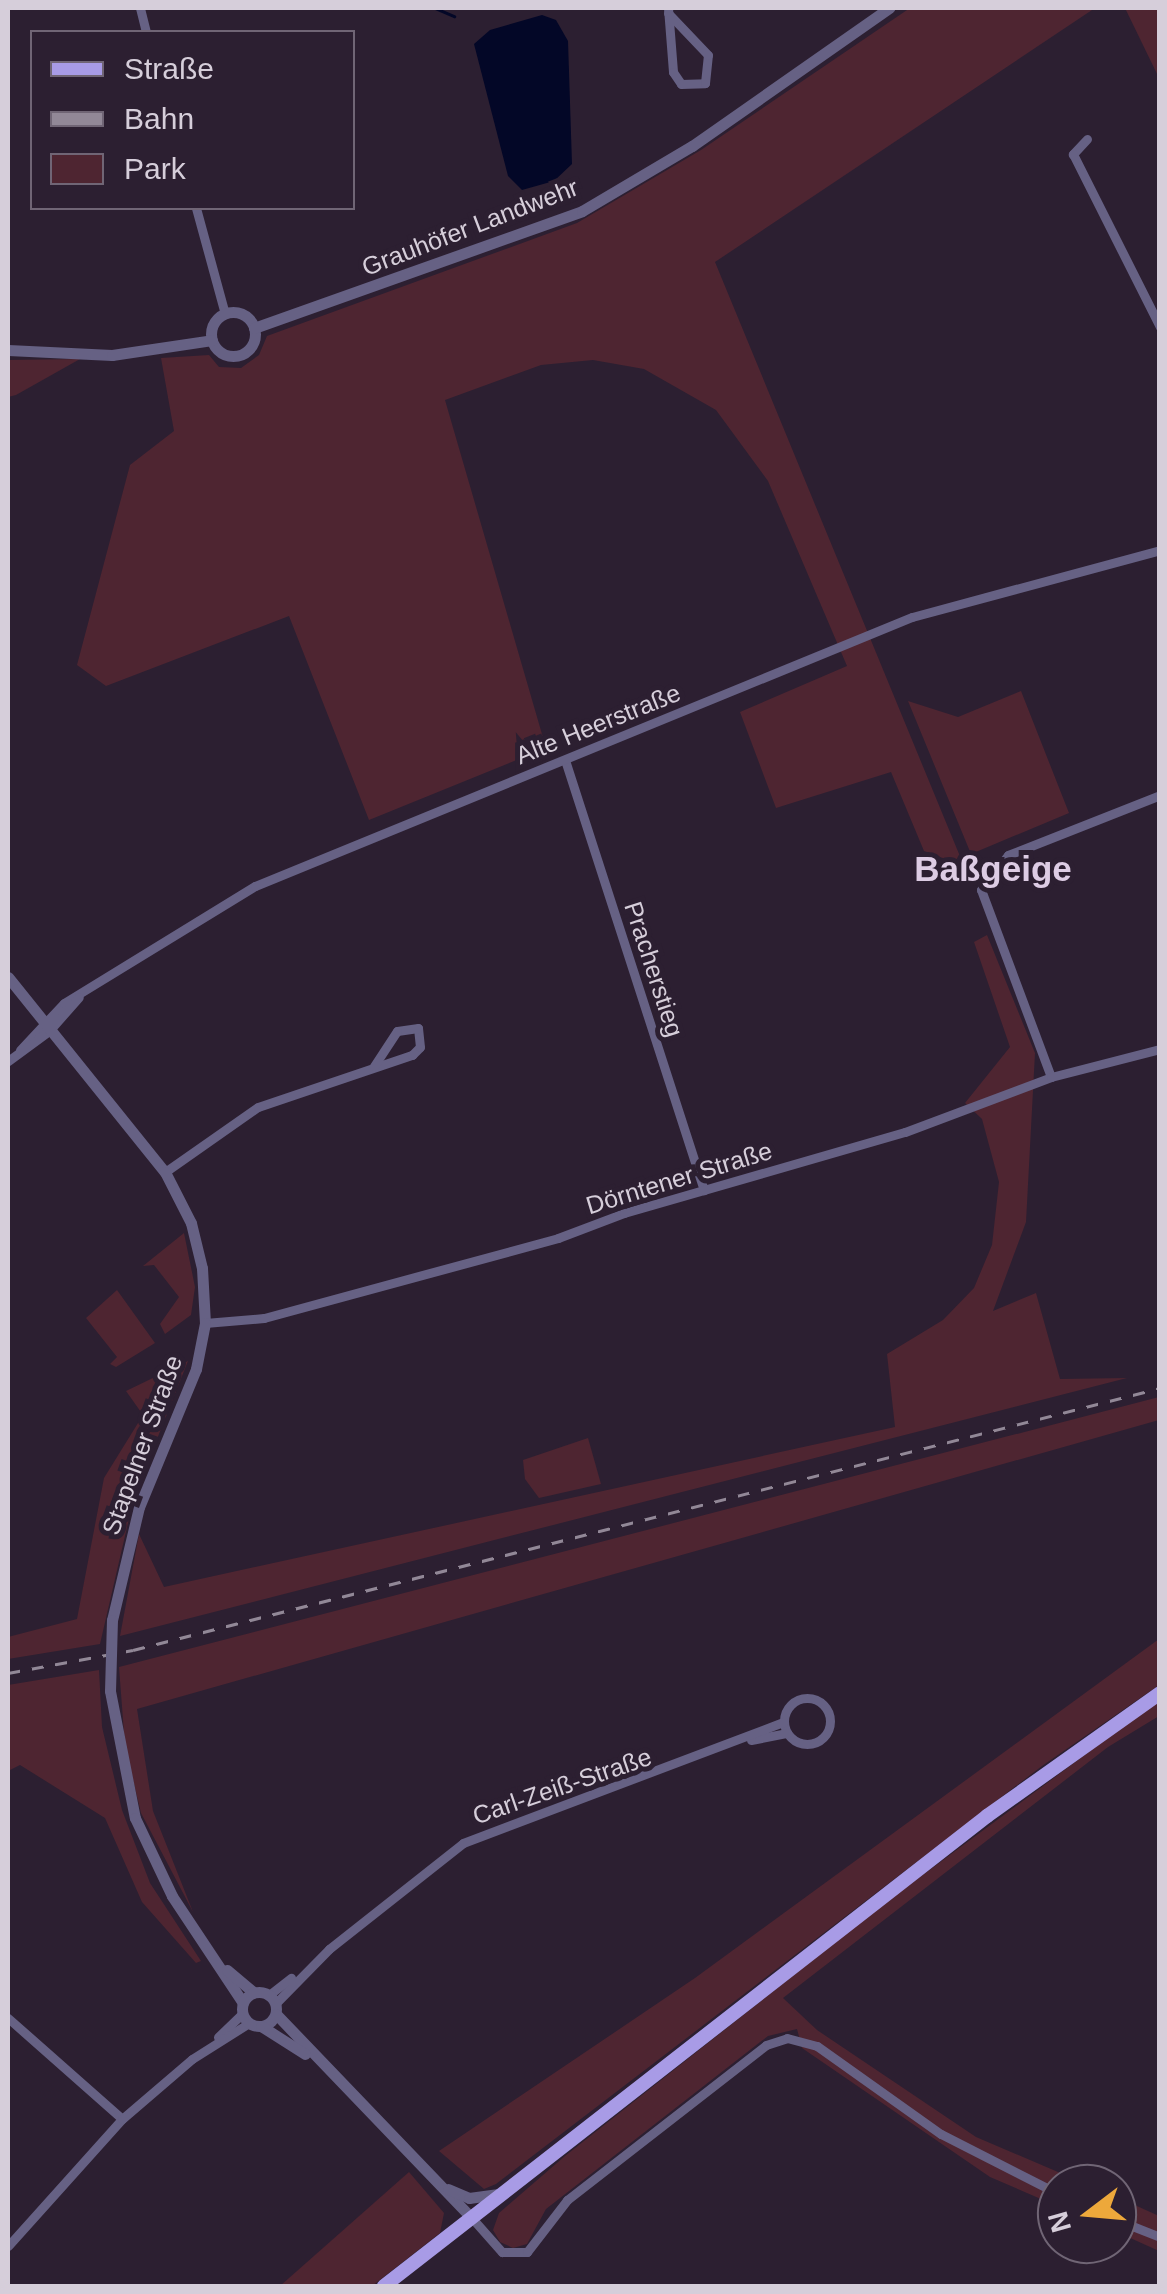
<!DOCTYPE html>
<meta charset="utf-8">
<style>
body{margin:0}
#map{position:relative;width:1167px;height:2294px;overflow:hidden;background:#2c1f31;font-family:Helvetica,sans-serif}
div>[style]{position:absolute}
[style*='--x']{left:calc(var(--x)*1px);top:calc(var(--y)*1px);width:calc(var(--w)*1px);rotate:calc(var(--a)*1deg)}
.green>*{inset:0;background:#4e2531}
.water>*{inset:0;background:#030727}
.stream>*{height:2.5px;margin:-1.25px;padding:0 1.25px;transform-origin:1.25px;border-radius:1.25px;background:#030727}
.minor>*{height:9px;margin:-4.5px;padding:0 4.5px;transform-origin:4.5px;border-radius:4.5px;background:#666184}
.minor>.ring{margin:-4.5px;padding:0;box-sizing:content-box;background:none;border:9px solid #666184;border-radius:50%}
.tertiary>*{height:11px;margin:-5.5px;padding:0 5.5px;transform-origin:5.5px;border-radius:5.5px;background:#666184}
.tertiary>.ring{margin:-5.5px;padding:0;box-sizing:content-box;background:none;border:11px solid #666184;border-radius:50%}
.primary>*{height:14px;margin:-7px;padding:0 7px;transform-origin:7px;border-radius:7px;background:#a89be6}
.rail>*{height:2.5px;margin-top:-1.25px;transform-origin:0;background:repeating-linear-gradient(90deg,#928897 0 12px,transparent 0 24px)}
.tertiary-bridge>*{height:11px;margin:-5.5px;padding:0 5.5px;transform-origin:5.5px;border-radius:5.5px;background:#666184}
span{translate:-50% -50%;white-space:nowrap;text-align:center;line-height:1.15;-webkit-text-stroke:10px #2c1f31;paint-order:stroke}
.street-label{font-size:25px;color:#d6ceda}
.district-label{font-size:35px;color:#ddcce4;font-weight:700}
.frame{position:absolute;inset:0;border:10px solid #d6ceda;pointer-events:none}
.legend{position:absolute;left:30px;top:30px;width:325px;height:180px;box-sizing:border-box;background:#2c1f31;border:2px solid #706575;margin:0;padding:12px 18px;list-style:none;font-size:30px;color:#d6ceda}
.legend li{display:flex;align-items:center;gap:20px;height:50px}
.legend b{width:50px;border:2px solid #706575}
.north{position:absolute;left:1037px;top:2164px;width:100px;height:100px;box-sizing:border-box;background:#2c1f31;border:2px solid #706575;border-radius:50%;rotate:254deg;font-size:28px;font-weight:700;line-height:40px;text-align:center;color:#d6ceda}
.north::after{content:'';display:block;margin:auto;width:35px;height:45px;background:#eda83b;clip-path:polygon(50% 0,100% 100%,50% 72%,0 100%)}
</style>
<div id="map">
<div class="green">
<div style="clip-path:polygon(910px 8px,1095px 8px,715px 262px,964px 866px,924px 851px,891px 772px,776px 808px,740px 712px,847px 666px,768px 481px,716px 410px,644px 369px,593px 360px,541px 365px,445px 400px,546px 748px,369px 820px,289px 616px,106px 686px,77px 665px,130px 465px,174px 431px,161px 358px,209px 355px,219px 367px,241px 368px,259px 355px,267px 336px,577px 223px,701px 150px)"></div>
<div style="clip-path:polygon(1125px 8px,1159px 8px,1159px 78px)"></div>
<div style="clip-path:polygon(80px 359px,16px 395px,8px 397px,8px 360px)"></div>
<div style="clip-path:polygon(1021px 691px,1069px 813px,971px 854px,908px 701px,958px 717px)"></div>
<div style="clip-path:polygon(987px 935px,1035px 1053px,1026px 1222px,993px 1311px,1036px 1293px,1060px 1379px,1127px 1378px,120px 1636px,139px 1534px,164px 1587px,895px 1427px,887px 1354px,943px 1320px,974px 1288px,992px 1245px,999px 1182px,982px 1119px,965px 1103px,1010px 1047px,974px 942px)"></div>
<div style="clip-path:polygon(184px 1233px,195px 1287px,191px 1315px,165px 1334px,160px 1324px,179px 1297px,154px 1265px,143px 1266px)"></div>
<div style="clip-path:polygon(117px 1290px,155px 1343px,116px 1367px,110px 1364px,117px 1357px,86px 1318px)"></div>
<div style="clip-path:polygon(188px 1361px,134px 1497px,100px 1644px,8px 1659px,8px 1637px,77px 1619px,104px 1478px,143px 1415px,126px 1391px)"></div>
<div style="clip-path:polygon(1159px 1397px,1159px 1420px,137px 1709px,153px 1811px,193px 1912px,141px 1813px,125px 1746px,119px 1667px)"></div>
<div style="clip-path:polygon(588px 1438px,601px 1484px,539px 1498px,525px 1479px,523px 1460px)"></div>
<div style="clip-path:polygon(1159px 1639px,1159px 1685px,1042px 1766px,496px 2184px,484px 2189px,439px 2151px,695px 1978px)"></div>
<div style="clip-path:polygon(99px 1670px,102px 1727px,122px 1810px,150px 1883px,201px 1961px,196px 1963px,142px 1902px,105px 1818px,20px 1765px,8px 1771px,8px 1685px)"></div>
<div style="clip-path:polygon(1159px 1700px,1159px 1716px,1108px 1747px,783px 1998px,817px 2030px,976px 2137px,1086px 2184px,1057px 2184px,1057px 2206px,990px 2177px,802px 2048px,797px 2029px,768px 2036px,546px 2209px,527px 2244px,513px 2248px,500px 2242px,493px 2230px,499px 2213px,565px 2156px,885px 1903px)"></div>
<div style="clip-path:polygon(409px 2172px,444px 2213px,440px 2233px,372px 2286px,280px 2286px)"></div>
<div style="clip-path:polygon(1117px 2197px,1159px 2216px,1159px 2251px,1117px 2232px)"></div>
</div>
<div class="water">
<div style="clip-path:polygon(542px 15px,556px 20px,568px 41px,572px 164px,554px 181px,522px 190px,508px 176px,474px 44px,490px 30px)"></div>
</div>
<div class="stream">
<div style="--x:260;--y:8;--w:38;--a:0"></div>
<div style="--x:435;--y:8;--w:21;--a:23"></div>
</div>
<div class="minor">
<div style="--x:140;--y:8;--w:25;--a:76"></div>
<div style="--x:668;--y:8;--w:64;--a:85.5"></div>
<div style="--x:673;--y:72;--w:14;--a:56"></div>
<div style="--x:681;--y:84;--w:24;--a:-2"></div>
<div style="--x:705;--y:83;--w:28;--a:-84"></div>
<div style="--x:708;--y:55;--w:58;--a:-133.6"></div>
<div style="--x:1087;--y:139;--w:21;--a:133"></div>
<div style="--x:1073;--y:154;--w:194;--a:63.3"></div>
<div style="--x:196;--y:208;--w:110;--a:74.7"></div>
<div style="--x:565;--y:760;--w:452;--a:72.1"></div>
<div style="--x:20;--y:1050;--w:64;--a:-46.9"></div>
<div style="--x:64;--y:1003;--w:224;--a:-31.5"></div>
<div style="--x:255;--y:886;--w:710;--a:-22.27"></div>
<div style="--x:912;--y:617;--w:257;--a:-15.1"></div>
<div style="--x:8;--y:1061;--w:51;--a:-36.2"></div>
<div style="--x:49;--y:1031;--w:45;--a:-48.6"></div>
<div style="--x:1051;--y:1077;--w:200;--a:-110.5"></div>
<div style="--x:981;--y:890;--w:44;--a:-52.4"></div>
<div style="--x:1008;--y:855;--w:163;--a:-21.5"></div>
<div style="--x:165;--y:1172;--w:113;--a:-35"></div>
<div style="--x:258;--y:1107;--w:163;--a:-18.7"></div>
<div style="--x:412;--y:1055;--w:11;--a:-45"></div>
<div style="--x:420;--y:1047;--w:19;--a:-96"></div>
<div style="--x:418;--y:1028;--w:21;--a:172"></div>
<div style="--x:397;--y:1031;--w:42;--a:123.3"></div>
<div style="--x:205;--y:1323;--w:59;--a:-4.8"></div>
<div style="--x:264;--y:1318;--w:305;--a:-15.2"></div>
<div style="--x:558;--y:1238;--w:71;--a:-20.7"></div>
<div style="--x:624;--y:1213;--w:292;--a:-16.1"></div>
<div style="--x:905;--y:1132;--w:156;--a:-20.6"></div>
<div style="--x:1051;--y:1077;--w:113;--a:-14.4"></div>
<div class="ring" style="left:784px;top:1698px;width:37px;height:37px"></div>
<div style="--x:751;--y:1740;--w:37;--a:-11"></div>
<div style="--x:269;--y:1995;--w:28;--a:-38"></div>
<div style="--x:275;--y:2004;--w:77;--a:-45.5"></div>
<div style="--x:329;--y:1949;--w:171;--a:-38.3"></div>
<div style="--x:463;--y:1843;--w:343;--a:-20.7"></div>
<div style="--x:8;--y:2018;--w:152;--a:41.5"></div>
<div style="--x:218;--y:2037;--w:35;--a:-44"></div>
<div style="--x:471;--y:2217;--w:47;--a:48.5"></div>
<div style="--x:502;--y:2252;--w:25;--a:0"></div>
<div style="--x:527;--y:2252;--w:66;--a:-52.4"></div>
<div style="--x:567;--y:2200;--w:252;--a:-37.9"></div>
<div style="--x:766;--y:2045;--w:22;--a:-18"></div>
<div style="--x:787;--y:2038;--w:31;--a:15"></div>
<div style="--x:817;--y:2046;--w:152;--a:35.4"></div>
<div style="--x:941;--y:2134;--w:130;--a:27"></div>
<div style="--x:1117;--y:2220;--w:46;--a:21.6"></div>
<div style="--x:8;--y:2246;--w:171;--a:-48.1"></div>
<div style="--x:122;--y:2119;--w:92;--a:-40.6"></div>
<div style="--x:192;--y:2059;--w:67;--a:-32.3"></div>
</div>
<div class="tertiary">
<div class="ring" style="left:211px;top:312px;width:33px;height:33px"></div>
<div style="--x:254;--y:328;--w:348;--a:-19.6"></div>
<div style="--x:582;--y:211;--w:128;--a:-30.6"></div>
<div style="--x:692;--y:146;--w:241;--a:-35"></div>
<div style="--x:8;--y:350;--w:104;--a:2.8"></div>
<div style="--x:112;--y:355;--w:101;--a:-8.5"></div>
<div style="--x:8;--y:977;--w:250;--a:51.2"></div>
<div style="--x:165;--y:1172;--w:57;--a:63"></div>
<div style="--x:191;--y:1223;--w:46;--a:76.3"></div>
<div style="--x:202;--y:1268;--w:55;--a:86.9"></div>
<div style="--x:205;--y:1323;--w:47;--a:101.1"></div>
<div style="--x:196;--y:1369;--w:149;--a:112.4"></div>
<div style="--x:139;--y:1507;--w:116;--a:103.4"></div>
<div style="--x:110;--y:1691;--w:129;--a:78.9"></div>
<div style="--x:135;--y:1818;--w:86;--a:64.6"></div>
<div style="--x:172;--y:1896;--w:128;--a:56.4"></div>
<div style="--x:227;--y:1970;--w:35;--a:40"></div>
<div class="ring" style="left:242px;top:1992px;width:23px;height:23px"></div>
<div style="--x:276;--y:2014;--w:281;--a:46.2"></div>
<div style="--x:261;--y:2026;--w:52;--a:32.5"></div>
<div style="--x:448;--y:2189;--w:23;--a:23"></div>
<div style="--x:469;--y:2198;--w:28;--a:-8"></div>
</div>
<div class="primary">
<div style="--x:384;--y:2286;--w:765;--a:-37.93"></div>
<div style="--x:987;--y:1816;--w:212;--a:-35.4"></div>
</div>
<div class="rail">
<div style="--x:8;--y:1673;--w:127;--a:-10.4"></div>
<div style="--x:133;--y:1650;--w:1060;--a:-14.31"></div>
</div>
<div class="tertiary-bridge">
<div style="--x:110;--y:1691;--w:71;--a:-88.4"></div>
</div>
<div class="street-label">
<span style="left:470px;top:227px;rotate:-21deg">Grauhöfer Landwehr</span>
<span style="left:598px;top:724px;rotate:-22deg">Alte Heerstraße</span>
<span style="left:654px;top:969px;rotate:72deg">Pracherstieg</span>
<span style="left:679px;top:1178px;rotate:-17deg">Dörntener Straße</span>
<span style="left:142px;top:1445px;rotate:-70deg">Stapelner Straße</span>
<span style="left:562px;top:1786px;rotate:-19deg">Carl-Zeiß-Straße</span>
</div>
<div class="district-label">
<span style="left:993px;top:869px">Baßgeige</span>
</div>
<div class="frame"></div>
<ul class="legend">
<li><b style="height:12px;background:#a89be6"></b>Straße</li>
<li><b style="height:12px;background:#928897"></b>Bahn</li>
<li><b style="height:28px;background:#4e2531"></b>Park</li>
</ul>
<div class="north">N</div>
</div>
